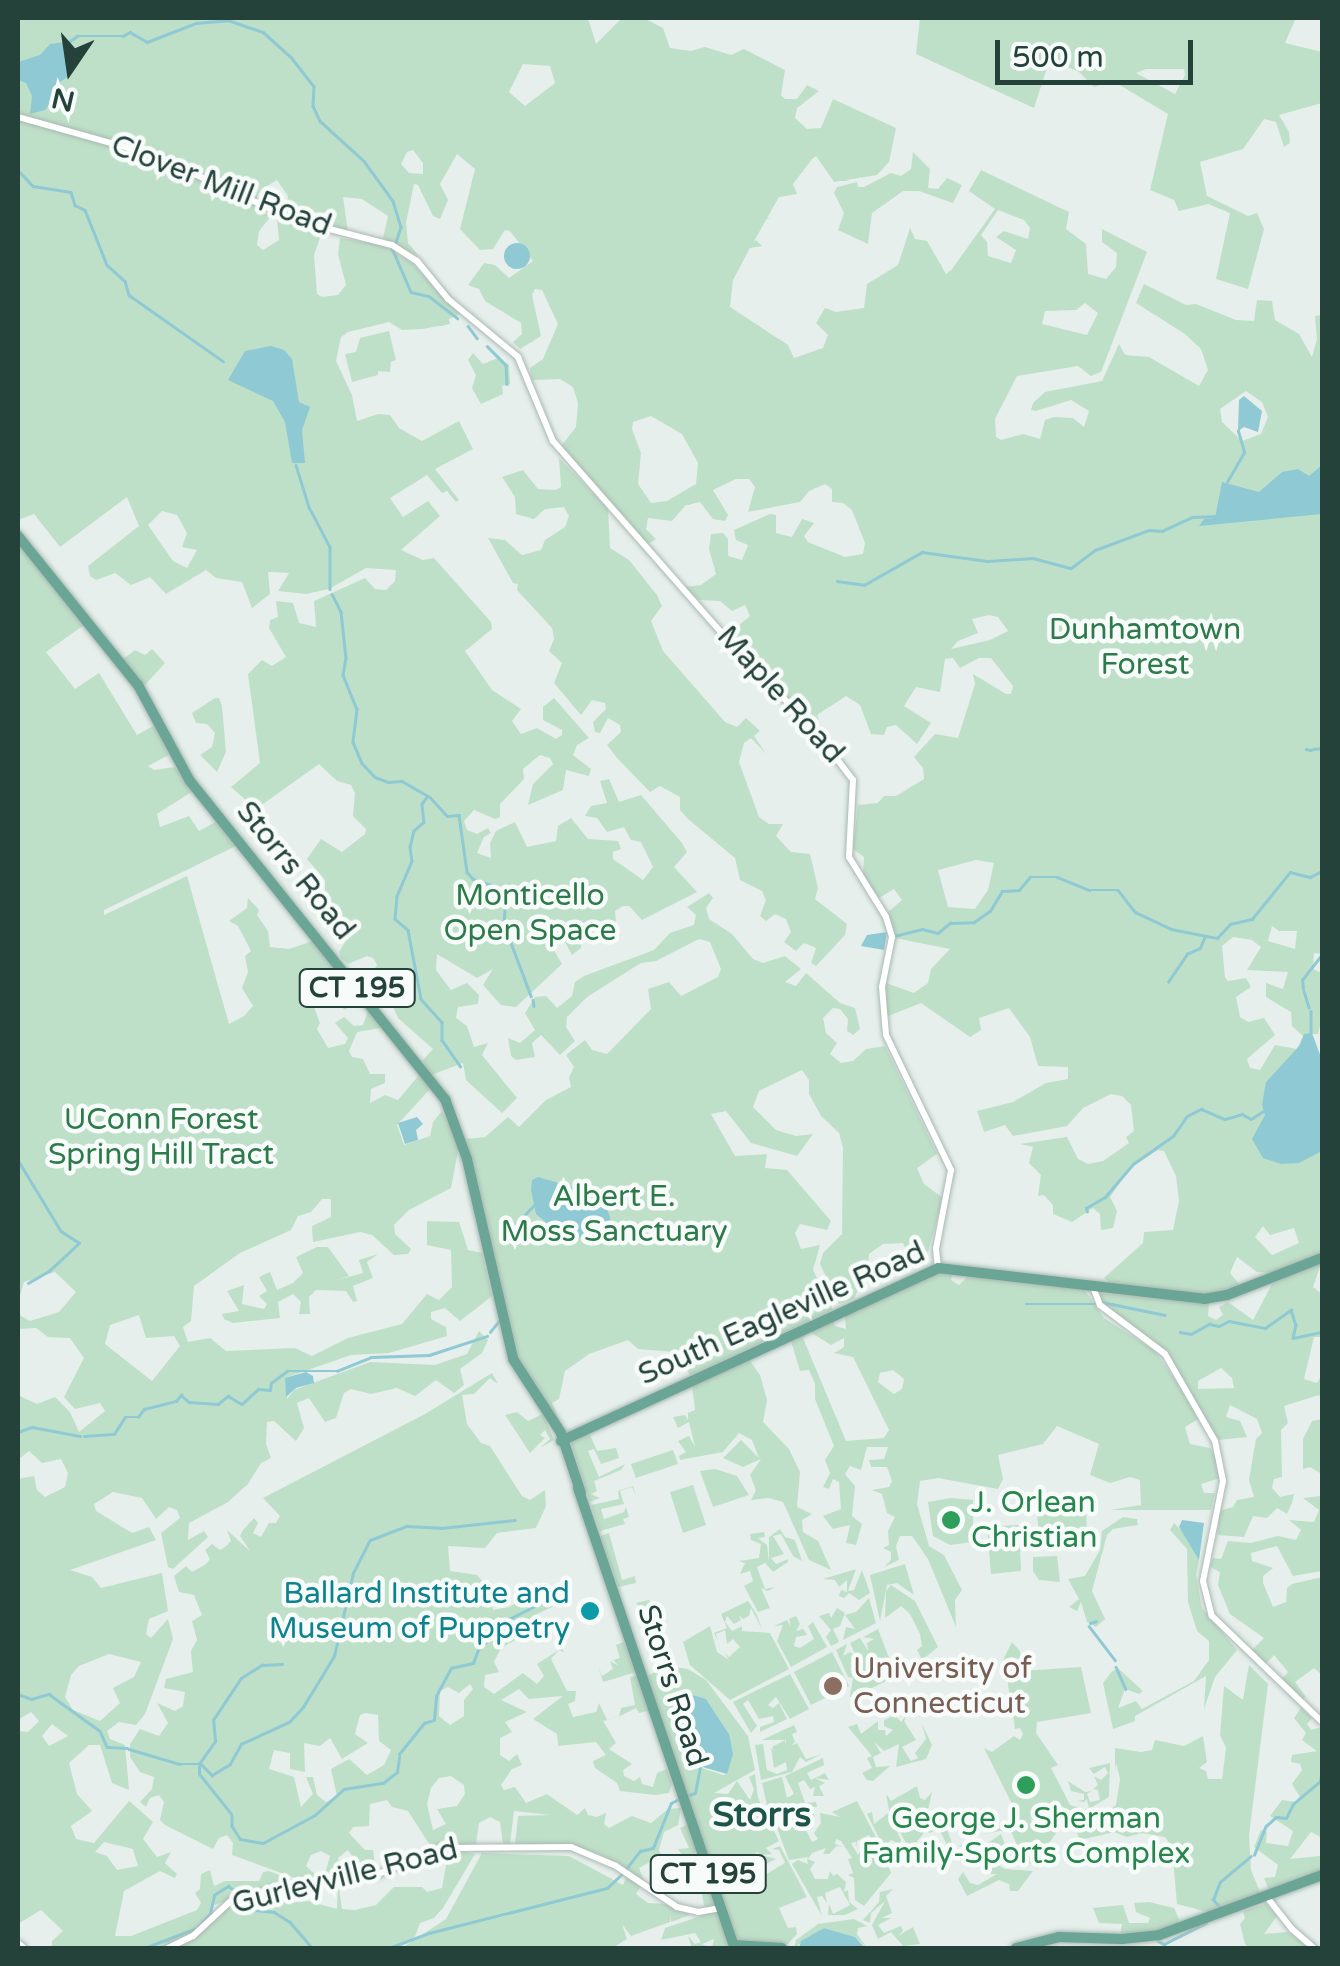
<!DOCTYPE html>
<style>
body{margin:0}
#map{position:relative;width:1340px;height:1966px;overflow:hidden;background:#e6efeb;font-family:"Varela Round",sans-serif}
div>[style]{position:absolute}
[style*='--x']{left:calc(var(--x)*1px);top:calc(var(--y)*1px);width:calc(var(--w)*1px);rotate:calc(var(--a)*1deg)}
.green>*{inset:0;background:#bfe0c8}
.water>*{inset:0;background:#8ec9d4}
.round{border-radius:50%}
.stream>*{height:2.5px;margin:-1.25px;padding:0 1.25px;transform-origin:1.25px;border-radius:1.25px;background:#8ec9d4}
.roads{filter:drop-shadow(0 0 2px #a8b8b2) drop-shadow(0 0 2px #a8b8b2)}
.minor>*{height:6px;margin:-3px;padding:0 3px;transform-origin:3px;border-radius:3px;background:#fff}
.major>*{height:10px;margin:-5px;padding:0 5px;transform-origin:5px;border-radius:5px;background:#6aa596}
.dots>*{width:28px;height:28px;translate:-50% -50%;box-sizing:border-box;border:5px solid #f7fbf9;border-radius:50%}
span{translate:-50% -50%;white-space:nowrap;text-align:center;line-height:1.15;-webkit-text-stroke:9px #f7fbf9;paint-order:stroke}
.shield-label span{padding:2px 8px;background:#f7fbf9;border:2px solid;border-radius:8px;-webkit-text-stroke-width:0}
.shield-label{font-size:28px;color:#24423a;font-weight:700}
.street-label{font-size:30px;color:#24423a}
.park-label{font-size:30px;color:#2d7a4b}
.leisure-label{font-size:30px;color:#27864d}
.left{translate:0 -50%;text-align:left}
.culture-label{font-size:30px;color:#0d838f}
.right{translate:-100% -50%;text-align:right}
.education-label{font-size:30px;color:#785e54}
.quarter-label{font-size:35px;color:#1f5548;font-weight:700}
.frame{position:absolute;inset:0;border:20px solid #24423a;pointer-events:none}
.north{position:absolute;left:20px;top:20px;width:100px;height:100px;-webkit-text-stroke:8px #f7fbf9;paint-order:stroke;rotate:193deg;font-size:28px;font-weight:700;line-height:40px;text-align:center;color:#24423a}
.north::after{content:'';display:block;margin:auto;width:35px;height:45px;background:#24423a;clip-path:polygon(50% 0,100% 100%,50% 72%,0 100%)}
.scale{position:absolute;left:995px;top:40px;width:198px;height:45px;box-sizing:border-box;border:5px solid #24423a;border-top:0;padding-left:12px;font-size:30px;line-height:35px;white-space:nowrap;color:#24423a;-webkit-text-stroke:8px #f7fbf9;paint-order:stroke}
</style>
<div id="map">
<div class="green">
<div style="clip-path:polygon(evenodd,18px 18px,588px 18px,596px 44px,622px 18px,644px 18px,663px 28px,670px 48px,691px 51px,705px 47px,731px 55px,744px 49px,785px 70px,781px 95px,785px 99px,797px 99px,807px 85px,819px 91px,797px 108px,795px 118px,807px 129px,821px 128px,833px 99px,896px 128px,889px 162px,877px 175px,834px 182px,816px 156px,812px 159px,793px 184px,797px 194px,779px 197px,753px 243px,756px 240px,762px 246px,750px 248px,733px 280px,730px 307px,788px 345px,794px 358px,823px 348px,828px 335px,816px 323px,825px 308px,836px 312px,864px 308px,867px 284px,898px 265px,910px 228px,915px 239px,927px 241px,946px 274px,952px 269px,995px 209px,969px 191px,981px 170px,1069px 212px,1066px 229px,1086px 244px,1088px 274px,1106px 279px,1116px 267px,1117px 253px,1102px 242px,1102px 229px,1147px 252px,1101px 372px,1091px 376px,1078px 366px,1017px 376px,995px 419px,996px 437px,1001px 440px,1023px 434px,1040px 439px,1045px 420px,1054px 417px,1073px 418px,1084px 427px,1089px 411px,1071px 400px,1036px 411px,1031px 410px,1033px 403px,1045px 392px,1102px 381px,1119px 344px,1125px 355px,1149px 357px,1199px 386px,1208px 370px,1201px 349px,1185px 334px,1136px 303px,1144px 284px,1186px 305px,1196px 304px,1236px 320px,1254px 321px,1257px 300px,1272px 301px,1275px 320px,1299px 334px,1312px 357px,1317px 339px,1315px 316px,1322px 315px,1322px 954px,1314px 953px,1313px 969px,1322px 973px,1322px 1017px,1318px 1034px,1311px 1034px,1322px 1063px,1322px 1255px,1272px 1273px,1257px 1272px,1237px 1257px,1230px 1273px,1240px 1285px,1207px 1296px,1113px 1285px,1104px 1278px,1143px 1243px,1144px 1232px,1173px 1230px,1179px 1201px,1176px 1176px,1164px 1151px,1158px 1150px,1130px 1168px,1110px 1197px,1117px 1211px,1113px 1228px,1101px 1230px,1100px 1214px,1093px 1208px,1072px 1222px,1053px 1214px,1053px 1205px,1044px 1195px,1038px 1196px,1041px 1175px,1029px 1163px,1033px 1147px,1020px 1144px,1067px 1137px,1078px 1159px,1088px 1164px,1103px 1161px,1129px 1143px,1126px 1137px,1134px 1131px,1131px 1105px,1122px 1096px,1111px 1094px,1083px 1108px,1067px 1126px,1013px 1136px,1005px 1125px,984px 1132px,977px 1111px,1013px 1102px,1046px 1083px,1068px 1079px,1068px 1067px,1038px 1066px,1030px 1037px,1009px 1008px,979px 1018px,981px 1030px,970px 1037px,921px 1003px,886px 1017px,886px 983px,914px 993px,928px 983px,931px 969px,950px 949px,895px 938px,888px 912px,902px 900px,894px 889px,879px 898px,863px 876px,864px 857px,853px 849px,858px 805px,878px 803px,884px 796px,896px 796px,924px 779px,923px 768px,914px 757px,935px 734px,958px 738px,975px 684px,973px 674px,1006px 694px,1011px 694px,1013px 686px,991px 658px,979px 658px,960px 668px,953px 658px,945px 659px,940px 692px,916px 687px,904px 706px,931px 723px,917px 744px,896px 725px,887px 727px,884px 735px,871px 734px,860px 705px,846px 696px,817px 715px,819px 719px,814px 724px,794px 706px,727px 635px,750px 616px,745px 605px,732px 611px,720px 601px,699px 600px,685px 587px,701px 585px,716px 574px,709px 549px,711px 534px,723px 533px,728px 539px,728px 556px,742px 560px,748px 545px,736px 540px,734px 530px,770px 514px,776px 515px,776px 533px,792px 537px,802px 519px,814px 523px,804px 536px,808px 542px,845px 557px,863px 554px,865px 543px,852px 510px,843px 503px,832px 502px,832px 489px,825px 484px,809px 491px,800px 502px,748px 512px,755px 487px,749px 479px,736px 479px,713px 490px,728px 515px,725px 521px,713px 519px,700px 502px,686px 505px,672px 521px,648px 518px,646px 529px,656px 539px,648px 544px,561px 446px,576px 427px,578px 403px,573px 387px,560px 379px,532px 380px,530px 368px,543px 359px,558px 324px,542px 290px,535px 289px,532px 295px,541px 336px,520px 349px,513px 342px,522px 334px,521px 323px,485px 301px,479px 289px,468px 285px,484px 263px,495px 265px,509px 278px,533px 261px,510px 231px,505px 230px,493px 249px,480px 250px,460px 229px,475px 169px,457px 154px,440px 184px,448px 200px,440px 219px,433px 216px,418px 185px,414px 184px,406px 223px,408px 243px,420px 257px,383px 238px,388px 216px,362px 199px,343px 197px,348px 232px,318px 224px,319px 215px,310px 209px,295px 218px,285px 214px,288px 196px,277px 180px,261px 190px,255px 200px,256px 209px,271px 216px,259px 231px,257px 245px,263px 250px,279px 240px,277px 219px,322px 232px,314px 255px,317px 294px,322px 297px,338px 295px,346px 285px,338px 254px,340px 238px,383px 245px,412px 263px,460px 314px,449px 319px,450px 324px,422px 329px,402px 330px,389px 322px,348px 332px,341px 337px,336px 361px,352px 395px,357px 421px,378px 414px,390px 415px,399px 428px,422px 441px,459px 421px,473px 449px,435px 469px,459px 500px,456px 502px,447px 491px,442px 493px,427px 475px,390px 498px,403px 517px,428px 501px,440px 516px,401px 550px,423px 560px,434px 558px,491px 622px,492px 629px,465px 651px,492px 690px,521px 709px,512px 721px,521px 734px,537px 728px,556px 739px,562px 735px,562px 730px,543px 720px,543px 707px,554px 698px,589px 738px,577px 745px,573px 755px,591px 769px,589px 776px,566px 770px,563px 790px,528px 805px,533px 784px,553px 764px,550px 758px,540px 755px,523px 769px,524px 779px,500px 804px,500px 817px,495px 819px,474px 810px,464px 821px,467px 830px,477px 834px,488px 828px,491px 833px,484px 837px,477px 853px,491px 858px,490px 843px,496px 831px,515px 822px,527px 847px,556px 841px,558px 826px,571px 818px,588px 839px,618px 841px,621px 849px,613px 852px,613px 859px,643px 880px,653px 867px,641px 842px,631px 840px,624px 827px,607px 832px,597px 818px,585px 816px,591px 806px,607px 803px,600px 781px,609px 779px,619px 802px,641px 795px,682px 843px,687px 852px,674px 867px,697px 892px,642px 920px,629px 906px,623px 906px,615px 911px,616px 923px,606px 921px,596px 932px,582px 934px,581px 948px,572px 955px,565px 942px,552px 947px,562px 964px,516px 1007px,501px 1005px,483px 985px,493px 969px,477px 978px,437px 954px,436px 970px,451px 990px,467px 983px,479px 995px,478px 1004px,458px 1007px,456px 1018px,467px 1026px,474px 1047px,488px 1043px,482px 1055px,517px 1098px,502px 1113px,466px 1080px,463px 1063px,431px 1075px,422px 1061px,433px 1049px,398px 1018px,384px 987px,374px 980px,372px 973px,377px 965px,373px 958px,367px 956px,348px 964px,341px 958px,339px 952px,347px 939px,325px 895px,325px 880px,307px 859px,321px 839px,342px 852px,365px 834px,366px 829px,353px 816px,355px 793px,351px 785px,337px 781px,319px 764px,256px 809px,231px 787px,260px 763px,248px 674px,262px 660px,272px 666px,286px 657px,269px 628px,270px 620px,278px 617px,276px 601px,293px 603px,299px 623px,316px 627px,314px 601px,365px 578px,375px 589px,386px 590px,395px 581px,396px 570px,366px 568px,329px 589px,306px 594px,278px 591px,289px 573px,268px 572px,270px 594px,252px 608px,242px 582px,216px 578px,206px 570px,166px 594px,150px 577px,131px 585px,115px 573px,96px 580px,90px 576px,88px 566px,139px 526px,127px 497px,60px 547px,34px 514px,18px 520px,18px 18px,523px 64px,550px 66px,555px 83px,525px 106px,509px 92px,523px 64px,18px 18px,413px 150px,423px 163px,423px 174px,409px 173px,401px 164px,407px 152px,413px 150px,18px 18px,998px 210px,1024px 220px,1030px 228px,1028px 239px,1004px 231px,996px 237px,1016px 250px,1011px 263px,988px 256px,987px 242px,981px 235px,998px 210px,18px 18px,1085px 303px,1098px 313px,1087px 335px,1042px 324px,1045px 311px,1076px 310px,1085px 303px,18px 18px,1246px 391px,1262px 402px,1268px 417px,1261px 434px,1242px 441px,1222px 422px,1220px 409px,1246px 391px,18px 18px,651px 416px,682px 434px,698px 463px,696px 484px,667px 501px,651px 503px,638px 484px,641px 453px,632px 429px,633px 422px,651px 416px,18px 18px,162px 511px,177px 515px,187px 533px,182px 547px,197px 550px,187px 568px,173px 561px,148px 525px,162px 511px,18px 18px,989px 615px,998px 617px,1008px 631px,990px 640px,951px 649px,958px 641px,978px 633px,972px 619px,989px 615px,18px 18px,976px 860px,994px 863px,988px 890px,975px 909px,948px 907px,938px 870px,976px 860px,18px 18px,1272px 926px,1279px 931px,1297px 931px,1295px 949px,1268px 941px,1272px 926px,18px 18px,1233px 937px,1252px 940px,1261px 947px,1247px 970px,1288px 972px,1283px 989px,1266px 983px,1266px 997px,1291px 1012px,1292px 1026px,1303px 1036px,1297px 1049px,1275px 1045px,1260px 1070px,1250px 1068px,1247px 1059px,1275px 1035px,1264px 1018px,1248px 1022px,1240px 1017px,1236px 997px,1251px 987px,1246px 978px,1228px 981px,1225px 977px,1222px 946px,1233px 937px,18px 18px,1263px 1226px,1270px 1235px,1294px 1228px,1299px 1243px,1272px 1255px,1255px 1237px,1263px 1226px)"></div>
<div style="clip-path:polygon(evenodd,920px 18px,1296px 18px,1285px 43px,1322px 52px,1322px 103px,1279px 115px,1289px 132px,1290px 143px,1284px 147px,1276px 122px,1264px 119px,1243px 149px,1200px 162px,1207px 196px,1248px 216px,1257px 213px,1264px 229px,1248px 289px,1216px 279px,1230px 213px,1208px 204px,1179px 211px,1174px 200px,1150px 190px,1168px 114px,1113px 81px,1094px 87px,1079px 72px,1050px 59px,1034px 108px,916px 54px,920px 18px,1146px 69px,1184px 69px,1185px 75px,1175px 94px,1136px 73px,1146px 69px)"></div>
<div style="clip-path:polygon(913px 152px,930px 169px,928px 188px,938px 189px,947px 178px,962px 185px,953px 203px,919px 191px,903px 191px,872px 213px,868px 244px,838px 230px,844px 213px,834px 193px,837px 187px,857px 182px,858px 187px,864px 187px,891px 173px,901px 176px,911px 169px)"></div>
<div style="clip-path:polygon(389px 331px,396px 360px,391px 362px,390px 372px,378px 371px,378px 375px,352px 382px,345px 354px,356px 352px,360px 338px)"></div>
<div style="clip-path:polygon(473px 353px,483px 364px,498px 358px,509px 365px,510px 384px,502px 386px,503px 394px,481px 404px,472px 388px,476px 375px,468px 360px)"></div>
<div style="clip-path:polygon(559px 458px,608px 509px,610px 548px,629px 560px,657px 595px,662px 606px,651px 621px,663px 651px,725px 722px,737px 727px,746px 718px,760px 731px,754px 736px,766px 754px,751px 738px,744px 743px,739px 762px,759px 817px,769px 824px,783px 824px,776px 836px,791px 852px,810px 854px,818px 888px,815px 899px,847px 924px,845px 935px,816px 966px,811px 963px,816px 948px,804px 943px,796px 951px,784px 942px,791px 932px,786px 919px,775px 914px,766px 921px,760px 916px,766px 900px,762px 891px,740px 880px,735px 858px,688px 819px,680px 810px,680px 797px,660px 786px,650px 792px,618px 759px,607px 745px,621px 732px,620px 725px,608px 718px,600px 733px,595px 732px,593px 722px,606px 709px,605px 703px,592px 700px,581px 715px,554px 683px,562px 663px,549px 651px,554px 639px,552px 628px,517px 590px,518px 584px,513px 583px,488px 538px,505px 540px,522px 555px,541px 550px,545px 540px,565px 527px,569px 516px,564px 507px,545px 509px,534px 519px,516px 514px,515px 497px,502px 477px,523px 470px,538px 489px,556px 490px,561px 487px)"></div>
<div style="clip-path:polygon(evenodd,18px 543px,84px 625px,46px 652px,75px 689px,99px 673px,137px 735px,155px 725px,169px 755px,148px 766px,154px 770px,175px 767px,193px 791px,157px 814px,160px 827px,189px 816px,199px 831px,217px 821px,236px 846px,104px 910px,104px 915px,187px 876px,229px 1024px,244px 1016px,253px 1006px,242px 988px,248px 972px,245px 956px,251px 951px,238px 926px,229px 921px,247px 908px,248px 898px,259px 910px,257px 915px,268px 931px,270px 947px,289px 949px,313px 941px,356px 995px,355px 1004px,344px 1010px,340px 1002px,345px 990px,334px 980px,325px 999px,314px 1007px,320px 1023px,317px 1029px,328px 1048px,345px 1044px,348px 1038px,335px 1023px,344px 1017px,354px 1026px,363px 1025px,368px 1010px,378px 1022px,380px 1028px,357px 1032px,349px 1051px,352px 1057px,363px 1059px,370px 1074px,385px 1074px,385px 1083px,371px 1089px,370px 1103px,385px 1095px,398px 1100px,420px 1074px,431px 1088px,397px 1125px,404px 1145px,430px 1136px,433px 1122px,442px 1111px,459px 1146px,451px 1188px,409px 1210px,394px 1225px,395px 1234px,411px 1249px,408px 1254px,394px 1255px,372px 1235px,360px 1232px,313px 1242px,312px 1226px,331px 1217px,331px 1199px,322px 1199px,311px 1212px,298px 1216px,291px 1230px,240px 1253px,194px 1286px,191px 1321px,183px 1327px,188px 1342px,210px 1338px,226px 1351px,295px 1348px,312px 1356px,348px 1338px,402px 1324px,427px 1294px,439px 1300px,452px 1287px,451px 1250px,427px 1245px,427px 1221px,459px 1222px,468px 1250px,482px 1253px,492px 1296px,460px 1321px,445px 1308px,431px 1312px,431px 1319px,446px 1327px,447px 1336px,389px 1353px,351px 1355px,285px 1378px,287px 1399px,294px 1390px,370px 1362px,435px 1365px,467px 1354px,479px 1331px,488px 1340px,482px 1353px,460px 1369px,464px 1385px,454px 1393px,436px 1380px,415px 1396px,397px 1388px,371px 1394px,351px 1389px,344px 1393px,336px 1418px,325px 1422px,309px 1398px,297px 1403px,304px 1428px,296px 1441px,274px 1421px,267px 1422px,266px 1444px,271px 1458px,261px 1463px,248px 1484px,228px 1502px,189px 1523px,188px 1540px,204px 1531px,208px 1537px,173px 1569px,168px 1567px,161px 1533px,180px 1518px,177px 1510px,169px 1507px,156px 1519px,142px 1498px,113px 1492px,94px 1504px,96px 1511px,132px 1533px,149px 1527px,156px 1540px,70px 1570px,92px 1577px,101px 1588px,162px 1573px,168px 1611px,149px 1619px,146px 1634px,151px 1638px,168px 1619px,173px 1639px,145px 1714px,136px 1725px,119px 1722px,107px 1731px,110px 1739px,125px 1745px,129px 1790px,112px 1783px,100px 1745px,89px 1745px,69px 1763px,77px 1794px,92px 1811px,71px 1826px,76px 1839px,94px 1843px,129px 1801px,153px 1822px,143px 1839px,157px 1857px,171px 1852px,165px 1863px,177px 1874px,175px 1878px,160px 1871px,124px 1891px,115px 1936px,131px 1936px,197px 1910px,201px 1903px,195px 1893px,200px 1889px,201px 1874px,210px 1870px,214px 1886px,225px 1881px,259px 1881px,263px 1872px,269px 1871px,292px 1880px,214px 1905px,190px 1936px,163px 1948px,52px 1948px,52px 1941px,63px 1931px,41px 1910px,18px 1924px,18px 1731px,28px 1732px,39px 1721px,31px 1712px,18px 1720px,18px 1479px,34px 1476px,37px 1490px,45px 1497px,65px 1487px,68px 1473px,61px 1459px,42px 1463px,29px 1451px,18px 1460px,18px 1395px,37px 1404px,55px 1397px,70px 1412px,79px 1432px,105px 1411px,100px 1403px,75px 1409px,64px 1397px,84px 1358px,70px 1338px,48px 1337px,36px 1328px,18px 1329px,18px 1314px,30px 1321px,59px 1312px,76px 1292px,55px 1272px,24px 1282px,18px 1302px,18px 543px,139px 1315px,146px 1338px,174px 1336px,180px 1346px,152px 1381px,105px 1344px,110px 1325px,139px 1315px,18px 543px,109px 1654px,141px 1662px,134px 1677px,113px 1688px,120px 1703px,100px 1721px,73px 1710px,65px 1697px,71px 1675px,79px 1666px,109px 1654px,18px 543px,52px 1724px,68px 1736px,49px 1746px,42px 1736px,52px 1724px,18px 543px,104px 1842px,133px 1849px,138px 1866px,117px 1870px,107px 1856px,95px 1852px,104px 1842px)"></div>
<div style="clip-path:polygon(152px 649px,165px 663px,144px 686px,123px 659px,135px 650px,145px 655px)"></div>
<div style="clip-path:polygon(215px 698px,219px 698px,222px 706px,226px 752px,217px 772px,200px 755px,212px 747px,215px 733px,207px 724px,196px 723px,192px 713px)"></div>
<div style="clip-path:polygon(709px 893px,713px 898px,706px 908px,709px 919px,732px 934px,753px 959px,763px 963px,785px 956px,801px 969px,785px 982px,796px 986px,806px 973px,840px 1003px,855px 1008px,860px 1029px,853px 1035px,847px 1031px,848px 1019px,840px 1009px,833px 1008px,823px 1018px,826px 1033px,837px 1043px,830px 1054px,841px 1063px,853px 1061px,866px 1049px,885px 1046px,937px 1154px,917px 1168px,924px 1184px,943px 1198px,928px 1252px,917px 1251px,911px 1261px,903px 1243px,883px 1244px,869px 1254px,868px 1281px,862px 1281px,854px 1299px,839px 1304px,820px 1264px,823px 1253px,842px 1234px,843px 1148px,839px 1133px,821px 1116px,809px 1094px,809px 1080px,802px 1070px,759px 1091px,753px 1107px,776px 1130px,796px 1136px,813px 1134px,797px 1156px,751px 1143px,726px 1111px,711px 1114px,735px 1156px,767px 1154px,765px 1168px,787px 1170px,831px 1221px,827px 1230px,800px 1224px,795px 1233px,801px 1249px,820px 1245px,813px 1270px,833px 1310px,690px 1375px,675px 1352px,638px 1349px,628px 1340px,589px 1354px,565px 1371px,559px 1399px,552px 1403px,564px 1430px,532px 1385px,515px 1353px,466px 1139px,485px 1137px,508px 1117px,519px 1127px,546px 1100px,571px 1087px,569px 1077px,574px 1067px,566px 1055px,585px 1040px,592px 1050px,607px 1054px,651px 1009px,648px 989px,669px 982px,681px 996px,718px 977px,721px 969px,710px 942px,699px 939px,656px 961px,641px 963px,587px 997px,567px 1017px,566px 1027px,575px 1041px,560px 1055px,541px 1035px,532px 1043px,535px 1057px,516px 1060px,511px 1056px,508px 1038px,520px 1043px,535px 1030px,525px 1013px,535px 997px,546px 996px,557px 1008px,572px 996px,575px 982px,584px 976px,654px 950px,670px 933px,694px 925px,696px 915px,687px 907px)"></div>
<div style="clip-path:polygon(328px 1247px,349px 1276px,333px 1281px,363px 1273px,359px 1260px,378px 1254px,367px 1262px,373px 1278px,353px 1286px,357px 1301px,353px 1302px,346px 1291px,316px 1290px,309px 1297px,310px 1314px,299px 1314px,301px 1302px,293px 1294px,278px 1302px,280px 1318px,233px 1323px,224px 1319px,222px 1314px,239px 1311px,227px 1291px,244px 1285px,242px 1304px,264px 1309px,267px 1304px,259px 1296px,267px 1291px,259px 1277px,270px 1272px,277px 1290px,293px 1283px,303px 1273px,296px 1257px,317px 1247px)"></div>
<div style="clip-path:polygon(evenodd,1322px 1261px,1313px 1287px,1322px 1294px,1322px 1337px,1314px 1337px,1304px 1379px,1317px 1383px,1322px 1374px,1322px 1400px,1319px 1395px,1284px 1406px,1288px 1423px,1281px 1430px,1282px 1477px,1274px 1479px,1272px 1488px,1280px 1497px,1294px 1494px,1292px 1503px,1287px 1514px,1277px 1508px,1267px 1518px,1253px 1516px,1244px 1537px,1218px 1535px,1219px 1511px,1233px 1507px,1237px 1500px,1254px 1497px,1249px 1480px,1256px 1439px,1262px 1433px,1257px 1419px,1230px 1405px,1226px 1417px,1240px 1421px,1247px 1437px,1218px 1440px,1166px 1352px,1103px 1305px,1098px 1293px,1209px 1302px,1208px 1316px,1216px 1320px,1223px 1315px,1219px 1307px,1228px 1302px,1253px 1320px,1272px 1284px,1322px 1261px,1221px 1368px,1232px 1378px,1234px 1388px,1198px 1389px,1198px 1381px,1221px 1368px)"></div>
<div style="clip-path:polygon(evenodd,934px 1273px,953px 1273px,951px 1280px,959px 1285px,969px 1275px,1084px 1289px,1104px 1318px,1155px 1351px,1180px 1387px,1198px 1419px,1185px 1427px,1190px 1444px,1210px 1448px,1219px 1462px,1220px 1478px,1201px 1484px,1204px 1493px,1215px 1493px,1211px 1510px,1110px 1510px,1141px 1505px,1140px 1480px,1130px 1477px,1110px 1483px,1090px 1475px,1099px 1444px,1057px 1426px,1043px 1444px,998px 1455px,1003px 1479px,998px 1489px,938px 1478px,920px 1481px,917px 1504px,929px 1546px,944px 1555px,962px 1590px,955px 1600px,956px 1627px,928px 1559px,912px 1536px,900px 1536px,896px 1546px,899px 1560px,884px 1567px,891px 1560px,891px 1552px,883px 1548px,889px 1545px,888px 1531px,895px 1517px,887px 1513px,882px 1494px,872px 1490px,889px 1487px,892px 1481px,887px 1467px,871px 1467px,869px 1460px,884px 1459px,888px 1447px,867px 1447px,861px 1470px,850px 1466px,845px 1474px,855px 1486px,852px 1516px,862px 1524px,856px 1545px,846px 1543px,850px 1525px,833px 1529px,823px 1516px,841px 1509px,839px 1482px,833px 1479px,829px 1489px,823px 1487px,830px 1473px,825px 1460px,834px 1446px,815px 1399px,815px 1384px,809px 1370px,800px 1371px,790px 1338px,833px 1319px,835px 1326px,846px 1329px,845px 1316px,934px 1273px,810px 1332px,831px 1345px,844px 1338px,844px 1347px,834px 1353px,853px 1357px,889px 1430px,884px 1438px,846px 1441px,803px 1338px,810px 1332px,934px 1273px,893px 1370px,904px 1379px,902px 1389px,894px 1394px,878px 1382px,880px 1373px,893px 1370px)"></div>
<div style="clip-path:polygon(748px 1358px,760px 1375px,767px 1400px,763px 1422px,789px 1449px,800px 1472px,797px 1507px,812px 1514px,802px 1520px,803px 1532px,818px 1541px,831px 1570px,809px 1560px,783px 1502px,769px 1498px,751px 1500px,756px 1490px,750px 1475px,761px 1459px,743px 1467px,723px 1458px,741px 1440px,759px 1458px,752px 1440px,739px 1433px,723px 1452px,680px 1460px,679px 1456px,686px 1452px,678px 1441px,689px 1436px,695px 1447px,689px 1422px,678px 1428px,673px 1417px,685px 1415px,688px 1420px,688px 1413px,695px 1410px,692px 1386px)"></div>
<div style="clip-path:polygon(evenodd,492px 1373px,498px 1384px,490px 1378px,474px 1394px,462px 1395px,467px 1424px,481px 1443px,490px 1446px,522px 1496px,530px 1500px,545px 1490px,546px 1506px,536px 1528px,497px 1533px,485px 1548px,448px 1546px,450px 1571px,477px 1575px,490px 1590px,493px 1610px,509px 1607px,543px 1588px,552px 1607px,537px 1614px,526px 1634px,501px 1648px,494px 1662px,499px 1672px,485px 1675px,484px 1687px,494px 1694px,523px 1673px,537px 1684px,544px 1676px,537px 1664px,562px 1648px,564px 1652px,559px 1650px,551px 1659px,567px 1691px,576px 1691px,575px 1701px,568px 1704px,573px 1717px,596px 1712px,599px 1703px,607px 1720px,619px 1716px,621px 1708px,635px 1705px,630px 1677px,637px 1676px,653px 1720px,647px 1711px,639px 1713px,636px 1708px,620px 1716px,604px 1721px,602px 1719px,616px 1743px,609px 1749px,632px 1764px,623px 1770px,624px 1776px,634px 1781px,640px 1777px,642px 1784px,653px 1787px,657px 1773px,667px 1769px,672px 1784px,669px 1793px,655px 1795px,620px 1791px,617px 1783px,595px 1768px,593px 1761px,606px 1755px,596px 1742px,558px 1746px,557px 1734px,533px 1719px,563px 1696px,529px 1699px,519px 1689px,501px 1700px,527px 1712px,505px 1722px,512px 1732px,500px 1738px,500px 1755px,509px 1761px,517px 1754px,522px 1765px,512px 1769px,501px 1785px,504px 1790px,515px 1787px,526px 1803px,547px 1794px,577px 1815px,585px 1808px,588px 1815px,597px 1817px,606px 1813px,604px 1824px,609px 1828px,632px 1816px,651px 1823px,668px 1809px,681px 1808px,678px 1825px,664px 1832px,659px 1850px,681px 1898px,657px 1858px,639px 1868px,644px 1881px,636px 1894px,648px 1903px,668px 1904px,690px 1915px,671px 1922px,670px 1915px,670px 1922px,631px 1936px,622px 1924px,627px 1939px,612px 1948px,402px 1948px,446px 1919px,482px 1853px,569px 1856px,623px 1885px,626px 1877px,617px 1870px,622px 1865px,594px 1852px,573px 1846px,515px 1844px,518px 1816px,550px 1815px,514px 1811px,510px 1844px,503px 1844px,500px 1822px,490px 1817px,479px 1823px,476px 1844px,431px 1847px,408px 1811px,392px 1807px,387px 1800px,370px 1804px,369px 1826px,353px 1827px,349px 1833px,365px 1850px,373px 1850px,376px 1873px,353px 1876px,354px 1859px,348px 1850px,338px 1858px,341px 1876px,303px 1881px,232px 1855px,233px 1843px,227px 1835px,219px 1838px,213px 1849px,165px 1825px,160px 1820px,164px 1802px,159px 1795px,150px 1798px,146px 1807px,140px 1802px,152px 1789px,154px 1777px,140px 1772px,130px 1757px,130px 1744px,140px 1729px,159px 1736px,168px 1723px,157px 1703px,175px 1711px,183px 1706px,185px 1692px,164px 1688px,166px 1679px,193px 1672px,191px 1651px,197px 1640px,192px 1621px,202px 1615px,194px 1595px,179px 1592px,174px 1576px,186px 1566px,192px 1572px,206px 1564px,210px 1559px,205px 1550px,212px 1544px,220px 1550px,225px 1547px,231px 1541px,227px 1530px,250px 1551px,240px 1536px,243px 1530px,254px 1518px,258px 1523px,253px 1533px,261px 1537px,269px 1523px,276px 1523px,280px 1516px,263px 1498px,425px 1414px,492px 1373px,470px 1684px,473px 1689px,464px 1700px,464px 1716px,450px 1725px,439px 1716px,440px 1691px,448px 1687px,459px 1693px,470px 1684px,492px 1373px,366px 1713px,378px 1715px,379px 1741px,391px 1750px,384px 1765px,367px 1775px,349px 1759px,331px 1769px,337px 1796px,326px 1802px,317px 1795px,313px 1777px,306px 1777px,313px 1794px,301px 1807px,294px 1777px,269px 1769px,274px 1750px,290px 1753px,290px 1769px,305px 1772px,304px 1743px,320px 1746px,330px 1738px,342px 1759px,368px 1743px,355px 1734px,360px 1715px,366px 1713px,492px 1373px,451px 1776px,464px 1785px,465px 1794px,457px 1806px,437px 1809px,446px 1824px,433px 1830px,427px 1804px,431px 1788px,439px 1778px,451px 1776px,492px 1373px,321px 1851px,330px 1856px,325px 1874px,318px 1877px,306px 1866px,311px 1855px,321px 1851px)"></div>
<div style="clip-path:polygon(517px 1412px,528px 1421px,543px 1414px,554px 1440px,540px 1448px,550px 1439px,545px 1430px,540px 1435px,545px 1438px,530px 1453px,505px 1415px)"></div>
<div style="clip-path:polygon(1322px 1419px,1322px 1472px,1320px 1473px,1310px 1467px,1303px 1469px,1303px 1439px,1312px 1421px)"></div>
<div style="clip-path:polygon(589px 1432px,597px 1451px,616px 1448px,619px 1458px,601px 1464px,594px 1449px,588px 1451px,599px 1477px,625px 1464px,621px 1470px,594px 1481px,597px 1491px,591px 1494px,600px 1498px,590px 1502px,570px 1440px)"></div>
<div style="clip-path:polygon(673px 1450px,678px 1464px,636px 1478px,631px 1464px)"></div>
<div style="clip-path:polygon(715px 1469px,737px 1476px,749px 1495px,713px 1507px,700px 1471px)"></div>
<div style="clip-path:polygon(693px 1485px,706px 1525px,683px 1533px,670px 1492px)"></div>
<div style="clip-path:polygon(633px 1486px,636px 1496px,632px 1487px,620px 1491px,624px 1504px,601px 1509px,604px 1519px,624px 1512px,626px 1507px,629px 1517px,623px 1519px,625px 1524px,600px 1531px,591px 1505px,619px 1499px,618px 1491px)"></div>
<div style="clip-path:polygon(1321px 1496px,1322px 1571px,1293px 1576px,1277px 1546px,1251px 1553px,1252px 1561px,1273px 1568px,1263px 1576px,1263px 1583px,1273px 1607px,1286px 1602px,1287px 1588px,1292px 1584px,1322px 1577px,1322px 1675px,1314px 1668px,1295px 1682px,1306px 1697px,1302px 1700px,1282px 1679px,1288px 1672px,1274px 1655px,1266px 1664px,1251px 1651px,1264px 1638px,1230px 1614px,1218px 1585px,1220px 1572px,1210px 1567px,1213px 1558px,1221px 1559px,1228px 1541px,1251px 1543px,1278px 1536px,1296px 1540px,1301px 1530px,1289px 1520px,1314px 1522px,1319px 1510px,1303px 1498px)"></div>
<div style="clip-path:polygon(951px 1498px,973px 1500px,973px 1542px,950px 1545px,933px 1536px,928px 1502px)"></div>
<div style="clip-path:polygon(1086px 1506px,1087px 1538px,1039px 1540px,1037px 1509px)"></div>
<div style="clip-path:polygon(1123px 1517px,1137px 1519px,1138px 1525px,1113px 1529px,1107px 1535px,1092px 1591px,1105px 1619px,1096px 1627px,1087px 1622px,1081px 1602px,1077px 1611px,1069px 1607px,1079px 1599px,1068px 1579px,1085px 1576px,1100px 1550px,1102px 1531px)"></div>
<div style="clip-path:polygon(1174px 1523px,1191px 1540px,1199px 1561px,1196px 1575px,1202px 1608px,1237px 1650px,1215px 1677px,1204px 1709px,1206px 1676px,1135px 1716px,1135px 1721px,1113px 1729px,1103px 1683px,1112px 1671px,1119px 1669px,1143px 1691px,1139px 1694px,1125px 1689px,1118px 1708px,1136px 1701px,1142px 1709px,1194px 1681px,1209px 1660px,1209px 1641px,1197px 1631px,1188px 1602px,1187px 1549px,1170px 1530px)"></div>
<div style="clip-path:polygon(1019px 1525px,1021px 1571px,991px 1574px,987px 1527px)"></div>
<div style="clip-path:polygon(780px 1529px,785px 1537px,795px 1540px,802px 1561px,793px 1556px,781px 1534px,773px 1536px,784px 1554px,771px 1558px,776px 1564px,788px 1559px,788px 1562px,773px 1572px,765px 1563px,757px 1567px,765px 1589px,775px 1587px,768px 1591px,761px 1588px,770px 1608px,758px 1612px,744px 1586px,753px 1581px,750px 1571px,740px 1574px,745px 1563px,739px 1561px,759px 1558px,761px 1544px,751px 1540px,750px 1534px,764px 1532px,765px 1537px,758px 1538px,767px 1545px,769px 1562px,769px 1537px)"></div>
<div style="clip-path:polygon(609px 1533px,622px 1580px,635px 1576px,636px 1583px,618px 1587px,600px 1536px)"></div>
<div style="clip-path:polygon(1057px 1556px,1060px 1582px,1039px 1580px,1033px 1571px,1033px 1557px)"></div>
<div style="clip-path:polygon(905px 1564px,914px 1595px,897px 1583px,887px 1585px,880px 1621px,870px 1575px)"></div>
<div style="clip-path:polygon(856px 1569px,848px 1591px,854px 1590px,862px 1570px,870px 1593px,859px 1600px,849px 1593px,844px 1598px,839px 1596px,841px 1590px,847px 1592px,847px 1580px,839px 1587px,835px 1580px,823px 1579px)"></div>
<div style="clip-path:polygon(891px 1585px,915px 1601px,938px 1647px,922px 1660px,917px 1650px,922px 1646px,920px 1634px,910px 1614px,901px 1606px,885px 1618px,886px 1591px)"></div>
<div style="clip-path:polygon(869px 1598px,876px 1623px,843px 1640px,846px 1627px,855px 1629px,845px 1615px,856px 1612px)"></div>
<div style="clip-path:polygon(649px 1600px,659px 1621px,655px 1625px,662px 1630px,657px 1632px,661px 1646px,655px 1633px,656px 1642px,649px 1642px,643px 1624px,654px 1632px,657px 1628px,636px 1603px)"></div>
<div style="clip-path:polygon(748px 1601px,757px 1615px,762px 1629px,751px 1608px,749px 1616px,743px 1619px,739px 1615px,741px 1620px,734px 1624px,727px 1616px,725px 1622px,732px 1631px,742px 1626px,742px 1631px,770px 1633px,789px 1669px,730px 1700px,690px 1665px,683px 1642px,710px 1626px,717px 1652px,729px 1660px,724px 1652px,729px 1657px,740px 1647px,733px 1639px,727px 1644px,725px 1630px,716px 1634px,718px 1641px,714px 1633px,727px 1628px,721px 1614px)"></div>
<div style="clip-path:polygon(837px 1608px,845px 1613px,840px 1626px,833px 1629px,839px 1642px,831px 1646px,826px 1637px,831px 1630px,819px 1616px,829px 1613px,831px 1618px)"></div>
<div style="clip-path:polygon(796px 1616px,800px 1624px,796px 1631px,803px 1629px,807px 1635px,796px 1637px,794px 1646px,800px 1648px,814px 1639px,808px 1626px,813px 1622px,827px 1647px,791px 1667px,777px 1641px,783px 1625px,774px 1626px,787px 1620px,791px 1627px,789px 1619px)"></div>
<div style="clip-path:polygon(878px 1629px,896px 1676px,858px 1695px,854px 1692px,856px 1699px,850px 1697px,853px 1678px,848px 1677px,836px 1650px,847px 1644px,843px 1656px,850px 1652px,856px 1656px,850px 1643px,860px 1638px,868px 1651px,867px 1643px,874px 1639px,863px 1637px)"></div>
<div style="clip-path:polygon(624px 1642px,636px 1672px,603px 1682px,598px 1665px,602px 1676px,613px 1669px,610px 1661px,619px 1666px,613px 1660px,620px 1658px,616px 1645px)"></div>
<div style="clip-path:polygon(1012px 1642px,1020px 1651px,1022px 1671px,1081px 1667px,1091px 1713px,1037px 1722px,1036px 1733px,1058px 1765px,1051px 1768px,1065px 1795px,1070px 1805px,1087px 1810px,1071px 1817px,1060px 1804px,1047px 1813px,1051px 1820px,1042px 1821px,1041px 1816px,1038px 1823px,1029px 1818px,1042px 1833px,1067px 1818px,1034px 1864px,1025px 1863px,1024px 1854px,1033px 1858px,1040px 1850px,1036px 1842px,1025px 1842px,1005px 1864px,988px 1843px,1001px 1834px,1005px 1845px,996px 1848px,1013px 1850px,1017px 1845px,1010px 1829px,984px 1834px,1012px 1824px,1017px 1814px,984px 1748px,992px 1752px,1014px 1736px,1020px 1740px,1023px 1734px,1020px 1728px,1015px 1729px,1007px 1678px,999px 1668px)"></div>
<div style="clip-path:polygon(832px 1652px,849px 1686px,811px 1705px,794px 1672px)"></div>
<div style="clip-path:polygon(1249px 1665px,1268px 1684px,1249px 1835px,1251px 1870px,1260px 1892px,1208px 1912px,1177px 1904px,1173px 1859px,1179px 1857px,1165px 1837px,1142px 1833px,1127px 1837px,1114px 1832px,1080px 1840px,1075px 1828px,1098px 1819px,1116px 1805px,1120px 1779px,1116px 1763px,1115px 1773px,1115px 1748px,1141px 1752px,1152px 1750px,1155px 1740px,1184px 1746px,1203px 1736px,1207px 1762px,1199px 1768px,1206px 1771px,1208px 1779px,1222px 1779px,1226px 1748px,1220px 1735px,1224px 1686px,1243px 1700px)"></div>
<div style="clip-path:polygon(evenodd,667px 1666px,688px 1669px,706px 1680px,748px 1736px,755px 1770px,714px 1793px,728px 1794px,737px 1781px,750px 1800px,754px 1789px,749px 1777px,755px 1774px,758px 1798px,779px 1841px,766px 1848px,772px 1854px,761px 1855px,776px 1859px,766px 1864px,758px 1852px,752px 1855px,761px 1871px,758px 1879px,785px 1863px,779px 1850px,772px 1849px,780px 1846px,807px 1897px,779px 1908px,788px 1928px,796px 1927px,797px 1934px,786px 1946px,737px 1939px,647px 1676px,667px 1666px,706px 1699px,729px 1734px,727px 1774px,723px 1775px,699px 1767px,683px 1748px,682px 1740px,706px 1699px)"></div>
<div style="clip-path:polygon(790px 1674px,809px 1709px,790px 1719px,776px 1697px,768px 1705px,773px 1708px,779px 1703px,787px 1719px,760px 1732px,760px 1727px,774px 1722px,773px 1716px,759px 1719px,748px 1700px,743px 1704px,757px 1726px,751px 1733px,733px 1702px)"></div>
<div style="clip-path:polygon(1301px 1708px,1312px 1718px,1307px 1724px,1311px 1730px,1322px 1727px,1322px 1838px,1311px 1832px,1290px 1859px,1320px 1856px,1322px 1871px,1269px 1890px,1264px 1878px,1275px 1877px,1278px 1865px,1254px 1847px,1261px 1830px,1267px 1832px,1266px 1843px,1288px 1846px,1293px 1831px,1270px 1816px,1282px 1800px,1296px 1802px,1300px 1797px,1292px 1784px,1302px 1770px,1300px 1764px,1291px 1762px,1292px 1755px,1317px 1751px,1302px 1740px,1306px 1733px,1294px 1718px)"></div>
<div style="clip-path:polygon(911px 1709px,904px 1721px,916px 1740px,902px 1747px,911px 1761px,918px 1758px,915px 1753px,926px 1739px,922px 1724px,932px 1745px,926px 1759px,896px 1767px,899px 1744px,884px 1751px,874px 1742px,881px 1753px,873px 1757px,876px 1767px,890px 1766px,873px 1781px,867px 1780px,862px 1773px,872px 1768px,867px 1758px,872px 1756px,848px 1727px,857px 1724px,861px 1734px,878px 1721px,878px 1730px,885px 1730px,886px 1736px,893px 1730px,884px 1726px,884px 1720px,895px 1715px,901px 1722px,905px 1717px,901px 1712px)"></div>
<div style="clip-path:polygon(794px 1725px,797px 1732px,792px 1734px,795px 1742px,791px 1746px,797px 1743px,806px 1759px,822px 1754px,806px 1762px,800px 1757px,792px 1772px,761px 1780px,755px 1745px,763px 1744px,767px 1770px,777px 1774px,787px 1770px,786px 1762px,774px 1768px,771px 1748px,774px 1751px,772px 1747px,785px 1740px,786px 1745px,786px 1740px,762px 1740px)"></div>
<div style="clip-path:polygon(823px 1758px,824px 1765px,807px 1773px,811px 1780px,825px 1773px,829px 1780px,815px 1778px,825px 1783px,819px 1786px,824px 1796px,813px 1796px,815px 1787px,810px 1789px,804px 1780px,798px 1783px,805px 1803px,816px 1802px,817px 1807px,805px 1807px,783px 1817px,768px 1810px,762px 1783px,782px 1777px,787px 1798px,794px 1794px,785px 1776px)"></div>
<div style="clip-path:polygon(1110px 1763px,1109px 1797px,1089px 1809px,1087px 1799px,1084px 1802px,1077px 1801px,1084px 1800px,1084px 1794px,1071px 1791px,1068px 1781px,1085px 1792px,1092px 1791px,1087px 1794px,1090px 1802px,1100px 1800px,1098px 1790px,1093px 1789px,1098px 1785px,1094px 1776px,1101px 1780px,1108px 1773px,1105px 1767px,1094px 1774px,1089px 1768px)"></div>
<div style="clip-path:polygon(917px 1786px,920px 1798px,925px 1800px,932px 1792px,928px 1810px,942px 1816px,952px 1843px,947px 1845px,939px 1829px,929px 1833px,927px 1829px,915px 1844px,919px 1850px,914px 1853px,917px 1858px,921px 1853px,923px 1857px,915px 1861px,889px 1810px,886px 1794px,891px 1801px)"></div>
<div style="clip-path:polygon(857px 1801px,880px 1845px,871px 1847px,875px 1845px,869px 1835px,857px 1841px,857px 1848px,856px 1842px,851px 1843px,858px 1855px,861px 1849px,870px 1855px,882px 1850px,891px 1873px,864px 1906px,855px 1900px,854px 1878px,848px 1875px,853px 1873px,848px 1859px,852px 1858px,841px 1841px,836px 1839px,835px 1844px,843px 1847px,837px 1846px,829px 1854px,823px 1854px,826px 1848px,812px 1853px,808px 1859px,815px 1862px,810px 1869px,815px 1879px,828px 1879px,830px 1871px,833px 1876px,837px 1874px,846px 1882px,844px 1892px,848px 1890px,849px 1902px,858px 1909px,845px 1915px,828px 1915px,829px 1904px,833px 1914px,850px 1905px,840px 1887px,825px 1893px,827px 1903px,822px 1896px,817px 1897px,822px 1916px,792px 1864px,798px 1860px,808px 1864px,807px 1860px,808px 1857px,789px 1860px,777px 1828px,796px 1816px,799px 1820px,802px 1812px,814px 1813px,815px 1823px,802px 1822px,812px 1842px,818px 1839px,814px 1833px,821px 1823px,820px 1813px,840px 1817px,832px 1812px)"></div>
<div style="clip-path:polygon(872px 1812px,874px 1824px,888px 1813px,901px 1840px,900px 1844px,891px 1840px,885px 1846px,892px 1852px,887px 1854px,867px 1814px)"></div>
<div style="clip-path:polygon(688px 1824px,697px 1850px,693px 1855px,701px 1861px,715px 1904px,705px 1909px,696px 1867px,694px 1866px,692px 1871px,686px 1873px,691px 1869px,678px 1849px,689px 1848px,680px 1828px)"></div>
<div style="clip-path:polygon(980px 1838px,988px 1855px,987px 1866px,993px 1862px,1005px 1869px,1033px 1871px,1018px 1891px,1010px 1891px,1009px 1884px,999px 1880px,967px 1896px,958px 1879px,963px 1872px,970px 1883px,978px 1885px,997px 1874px,991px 1874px,992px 1866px,981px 1866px,970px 1848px,958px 1846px)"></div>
<div style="clip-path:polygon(454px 1850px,475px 1854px,443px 1908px,434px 1918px,420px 1923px,414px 1939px,391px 1948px,175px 1948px,229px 1905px,271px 1893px,287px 1903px,308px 1901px,337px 1909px,338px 1882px,342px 1909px,355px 1910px,376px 1905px,394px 1887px,422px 1887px,427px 1892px,442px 1888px,448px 1853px)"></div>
<div style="clip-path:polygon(893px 1889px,886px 1896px,892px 1913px,882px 1918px,891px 1918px,878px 1925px,884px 1933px,901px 1926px,903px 1931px,898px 1936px,913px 1927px,920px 1944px,903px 1946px,891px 1932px,878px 1939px,872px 1925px,885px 1901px,871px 1913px,870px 1923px,863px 1920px,879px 1902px,880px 1892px)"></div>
<div style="clip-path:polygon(1149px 1902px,1174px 1908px,1179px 1919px,1176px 1928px,1120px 1935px,1122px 1924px,1099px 1923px,1093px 1908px,1123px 1905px,1129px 1923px,1148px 1923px,1150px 1918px,1136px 1912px,1134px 1903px)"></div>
<div style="clip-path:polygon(1266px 1904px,1277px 1916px,1264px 1934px,1288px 1932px,1309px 1948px,1249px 1948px,1245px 1944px,1240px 1924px,1245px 1918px,1243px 1911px)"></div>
<div style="clip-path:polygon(716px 1911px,731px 1948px,712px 1948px,714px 1939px,702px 1944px,710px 1948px,692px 1948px,688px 1936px,695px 1944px,701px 1942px,695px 1933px,661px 1940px,665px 1928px)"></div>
<div style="clip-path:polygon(854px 1919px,867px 1926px,858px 1928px,857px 1934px,867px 1948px,855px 1937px,824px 1928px,794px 1948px,796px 1940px,818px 1924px)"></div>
</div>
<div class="water">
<div style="clip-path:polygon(65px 42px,69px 76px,56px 85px,55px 97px,45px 110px,30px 114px,32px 96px,26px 83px,18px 80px,18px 62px,40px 55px,50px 44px)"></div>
<div class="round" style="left:504px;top:243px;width:26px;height:26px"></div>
<div style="clip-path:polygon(271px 346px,284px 350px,292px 359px,299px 402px,310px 407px,302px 430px,305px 463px,292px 463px,285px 422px,273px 401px,228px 380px,245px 351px)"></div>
<div style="clip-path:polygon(1244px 396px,1262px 411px,1258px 432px,1244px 427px,1238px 431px,1239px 400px)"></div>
<div style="clip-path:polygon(1322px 465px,1322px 514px,1199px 526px,1204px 519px,1215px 518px,1222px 482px,1259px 492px,1282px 472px,1298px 469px,1309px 476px)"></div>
<div style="clip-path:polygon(887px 932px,884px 950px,861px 946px,867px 935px)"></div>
<div style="clip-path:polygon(1312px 1033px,1322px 1060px,1322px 1151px,1299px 1163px,1281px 1164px,1263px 1158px,1252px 1139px,1265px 1115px,1262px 1105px,1266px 1082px,1300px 1045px,1304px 1034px)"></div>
<div style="clip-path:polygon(417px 1117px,423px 1124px,416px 1130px,418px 1140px,405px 1144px,398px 1123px)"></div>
<div style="clip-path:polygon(538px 1177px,603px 1196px,612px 1224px,590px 1227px,578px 1240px,567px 1240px,536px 1214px,531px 1190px,532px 1180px)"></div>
<div style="clip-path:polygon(306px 1372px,313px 1376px,314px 1383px,296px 1388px,286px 1397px,285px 1378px)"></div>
<div style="clip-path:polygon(1182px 1520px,1204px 1523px,1199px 1560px,1179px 1527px)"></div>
<div style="clip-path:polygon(689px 1694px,706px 1699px,729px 1734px,733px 1754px,727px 1774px,699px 1766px,686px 1755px,673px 1707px)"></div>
<div style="clip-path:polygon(824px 1928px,855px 1937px,865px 1948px,799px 1948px,801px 1941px)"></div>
</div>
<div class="stream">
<div style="--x:66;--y:44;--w:14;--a:-36"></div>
<div style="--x:77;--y:36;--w:46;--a:0"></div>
<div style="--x:123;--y:36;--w:8;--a:-30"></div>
<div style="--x:130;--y:32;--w:20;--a:30"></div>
<div style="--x:147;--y:42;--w:53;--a:-21.2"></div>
<div style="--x:196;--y:23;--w:32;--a:-5"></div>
<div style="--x:228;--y:20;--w:37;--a:19"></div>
<div style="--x:263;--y:32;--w:38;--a:42"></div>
<div style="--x:291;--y:57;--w:37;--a:52"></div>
<div style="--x:314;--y:86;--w:20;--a:93"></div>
<div style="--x:313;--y:106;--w:17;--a:65"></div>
<div style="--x:320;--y:121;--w:59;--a:42.3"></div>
<div style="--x:364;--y:161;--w:49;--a:54.1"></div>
<div style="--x:393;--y:201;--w:27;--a:73"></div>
<div style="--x:401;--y:227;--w:19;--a:108"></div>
<div style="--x:18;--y:170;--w:22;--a:47"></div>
<div style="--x:33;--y:186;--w:38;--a:9"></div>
<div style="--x:71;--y:192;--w:14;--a:73"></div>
<div style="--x:75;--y:205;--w:11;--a:27"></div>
<div style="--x:85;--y:210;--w:59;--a:68.2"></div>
<div style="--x:107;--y:265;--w:24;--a:42"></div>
<div style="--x:125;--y:281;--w:15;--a:74"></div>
<div style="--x:129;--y:295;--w:115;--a:35.1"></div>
<div style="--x:392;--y:248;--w:48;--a:66.6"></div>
<div style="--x:411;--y:292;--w:18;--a:13"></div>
<div style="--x:429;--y:296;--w:36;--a:38"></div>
<div style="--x:468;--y:326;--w:15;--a:53"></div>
<div style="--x:487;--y:346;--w:27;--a:45"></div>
<div style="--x:506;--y:365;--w:19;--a:87"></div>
<div style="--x:296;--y:465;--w:44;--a:72.8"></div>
<div style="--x:309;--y:507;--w:45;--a:62.3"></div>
<div style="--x:330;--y:547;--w:42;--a:90"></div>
<div style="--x:1227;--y:482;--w:34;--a:-60"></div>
<div style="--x:1244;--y:452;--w:22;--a:-106"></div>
<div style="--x:837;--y:581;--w:27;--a:8"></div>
<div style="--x:864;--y:585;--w:67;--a:-29.6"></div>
<div style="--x:922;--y:552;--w:67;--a:7.8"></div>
<div style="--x:988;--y:561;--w:45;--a:-3.8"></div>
<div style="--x:1033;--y:558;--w:39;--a:15"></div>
<div style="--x:1071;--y:568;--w:30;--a:-37"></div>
<div style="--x:1095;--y:550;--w:58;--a:-20.3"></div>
<div style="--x:1149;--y:530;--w:13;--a:4"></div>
<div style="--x:1162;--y:531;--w:33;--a:-25"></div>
<div style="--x:1192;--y:517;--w:26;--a:-2"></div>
<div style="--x:332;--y:594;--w:20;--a:63"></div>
<div style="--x:341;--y:612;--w:46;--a:83.8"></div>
<div style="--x:346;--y:658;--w:17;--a:100"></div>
<div style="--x:343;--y:675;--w:37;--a:68"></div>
<div style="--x:357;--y:709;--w:33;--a:97"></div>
<div style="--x:353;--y:742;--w:23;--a:67"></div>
<div style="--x:362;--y:763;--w:19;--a:47"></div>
<div style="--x:375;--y:777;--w:14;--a:21"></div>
<div style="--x:388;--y:782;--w:14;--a:-4"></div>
<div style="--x:402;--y:781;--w:30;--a:30"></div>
<div style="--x:428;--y:796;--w:10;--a:127"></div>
<div style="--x:422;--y:804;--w:18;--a:84"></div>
<div style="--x:424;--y:822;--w:13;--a:138"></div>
<div style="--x:414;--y:831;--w:16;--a:104"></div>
<div style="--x:410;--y:847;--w:14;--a:82"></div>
<div style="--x:412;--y:861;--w:38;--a:113"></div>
<div style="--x:397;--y:896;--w:23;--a:95"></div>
<div style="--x:395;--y:919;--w:17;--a:40"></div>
<div style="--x:408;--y:930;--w:70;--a:79.3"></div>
<div style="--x:421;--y:999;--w:31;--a:48"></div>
<div style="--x:442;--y:1022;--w:18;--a:90"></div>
<div style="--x:442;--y:1040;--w:32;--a:55"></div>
<div style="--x:1306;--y:749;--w:5;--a:11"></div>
<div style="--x:1313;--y:749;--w:9;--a:-6"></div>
<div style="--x:430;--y:797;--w:25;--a:48"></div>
<div style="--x:447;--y:816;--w:12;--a:-5"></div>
<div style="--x:459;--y:815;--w:58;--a:82"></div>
<div style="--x:467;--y:872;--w:9;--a:49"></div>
<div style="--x:473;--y:879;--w:23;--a:18"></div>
<div style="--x:495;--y:886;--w:13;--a:48"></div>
<div style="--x:504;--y:896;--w:31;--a:13"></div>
<div style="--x:534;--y:903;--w:47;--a:-1.2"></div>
<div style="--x:506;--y:896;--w:28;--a:94"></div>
<div style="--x:504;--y:924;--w:77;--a:69.4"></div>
<div style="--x:894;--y:936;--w:29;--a:-14"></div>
<div style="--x:922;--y:929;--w:16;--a:14"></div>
<div style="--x:938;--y:933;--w:16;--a:-40"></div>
<div style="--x:950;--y:923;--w:24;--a:-2"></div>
<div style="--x:974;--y:922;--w:19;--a:-35"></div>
<div style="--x:990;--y:911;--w:23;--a:-59"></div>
<div style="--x:1002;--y:891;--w:17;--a:-3"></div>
<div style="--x:1019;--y:890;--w:17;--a:-50"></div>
<div style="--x:1030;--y:877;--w:27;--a:0"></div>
<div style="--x:1057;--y:877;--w:35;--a:22"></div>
<div style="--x:1090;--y:890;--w:28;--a:0"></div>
<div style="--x:1118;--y:890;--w:28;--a:52"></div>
<div style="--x:1135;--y:912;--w:40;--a:25"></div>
<div style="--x:1171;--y:929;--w:47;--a:11.1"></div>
<div style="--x:1217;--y:938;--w:19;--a:-47"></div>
<div style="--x:1230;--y:924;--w:23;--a:-13"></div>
<div style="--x:1252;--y:919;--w:60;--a:-51"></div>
<div style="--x:1290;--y:872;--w:21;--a:14"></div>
<div style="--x:1310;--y:877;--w:13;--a:-27"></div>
<div style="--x:1168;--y:982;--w:34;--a:-56"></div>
<div style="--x:1187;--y:954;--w:14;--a:-25"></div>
<div style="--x:1200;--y:948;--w:13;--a:-67"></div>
<div style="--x:1303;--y:989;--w:9;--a:-96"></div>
<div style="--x:1302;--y:980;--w:33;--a:-52"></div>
<div style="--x:1304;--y:991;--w:17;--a:73"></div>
<div style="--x:533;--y:1000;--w:6;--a:81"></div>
<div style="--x:1311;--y:1011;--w:22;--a:90"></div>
<div style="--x:18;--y:1160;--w:83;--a:58.8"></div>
<div style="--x:61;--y:1231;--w:20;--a:33"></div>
<div style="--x:1087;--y:1212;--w:4;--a:-104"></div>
<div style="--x:1086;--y:1208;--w:22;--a:-30"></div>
<div style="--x:1105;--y:1197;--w:43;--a:-49.7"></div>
<div style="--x:1133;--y:1164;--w:49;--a:-35"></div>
<div style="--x:1173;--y:1136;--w:24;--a:-55"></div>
<div style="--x:1187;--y:1116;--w:16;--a:-27"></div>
<div style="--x:1201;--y:1109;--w:26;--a:23"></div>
<div style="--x:1225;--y:1119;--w:18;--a:-16"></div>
<div style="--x:1242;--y:1114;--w:10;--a:29"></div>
<div style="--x:1251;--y:1119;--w:17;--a:-33"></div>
<div style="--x:512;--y:1228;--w:32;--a:-46"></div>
<div style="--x:28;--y:1283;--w:24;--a:-30"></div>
<div style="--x:49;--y:1271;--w:41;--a:-43"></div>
<div style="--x:18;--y:1284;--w:1;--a:0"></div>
<div style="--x:1102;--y:1302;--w:64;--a:11.7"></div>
<div style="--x:1026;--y:1304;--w:69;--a:0"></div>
<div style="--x:490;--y:1332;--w:14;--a:-51"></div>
<div style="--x:1180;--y:1332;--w:11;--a:10"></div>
<div style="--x:1191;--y:1334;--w:21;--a:-29"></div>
<div style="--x:1209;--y:1324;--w:10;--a:11"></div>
<div style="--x:1219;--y:1326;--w:11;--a:-27"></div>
<div style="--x:1229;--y:1321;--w:37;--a:11"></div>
<div style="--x:1265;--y:1328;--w:32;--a:-35"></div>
<div style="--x:1291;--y:1310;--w:16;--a:72"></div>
<div style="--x:1296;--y:1325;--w:13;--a:103"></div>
<div style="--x:1293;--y:1338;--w:30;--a:-12"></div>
<div style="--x:18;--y:1432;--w:15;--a:-20"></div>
<div style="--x:32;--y:1427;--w:49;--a:10.6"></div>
<div style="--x:84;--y:1436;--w:30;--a:-4"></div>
<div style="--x:114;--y:1434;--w:20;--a:-57"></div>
<div style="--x:125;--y:1417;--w:13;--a:0"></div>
<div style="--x:138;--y:1417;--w:10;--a:-53"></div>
<div style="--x:144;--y:1409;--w:33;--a:-14"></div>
<div style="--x:176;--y:1401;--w:8;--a:-50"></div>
<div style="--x:181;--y:1395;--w:11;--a:41"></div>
<div style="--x:189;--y:1402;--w:29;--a:4"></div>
<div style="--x:218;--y:1404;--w:13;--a:-39"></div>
<div style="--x:228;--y:1396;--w:16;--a:30"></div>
<div style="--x:242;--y:1404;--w:22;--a:-43"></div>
<div style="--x:258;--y:1389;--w:12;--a:5"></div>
<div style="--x:270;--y:1390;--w:7;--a:-82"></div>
<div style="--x:271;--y:1383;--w:20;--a:-37"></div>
<div style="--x:287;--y:1371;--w:50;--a:0"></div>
<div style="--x:337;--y:1371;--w:37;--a:-22"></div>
<div style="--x:371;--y:1357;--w:58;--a:-2"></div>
<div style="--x:429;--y:1355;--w:61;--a:-18.1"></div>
<div style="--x:1090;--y:1623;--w:6;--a:-18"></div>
<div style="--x:1089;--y:1626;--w:43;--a:52.6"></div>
<div style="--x:1116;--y:1667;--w:24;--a:66"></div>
<div style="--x:18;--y:1694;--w:14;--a:21"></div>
<div style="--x:31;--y:1699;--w:19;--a:-16"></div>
<div style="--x:49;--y:1694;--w:63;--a:36"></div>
<div style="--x:100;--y:1731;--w:17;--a:66"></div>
<div style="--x:107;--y:1747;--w:20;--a:3"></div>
<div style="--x:129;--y:1749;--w:53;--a:16.4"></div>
<div style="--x:180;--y:1764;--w:21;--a:0"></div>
<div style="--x:201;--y:1764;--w:16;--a:45"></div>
<div style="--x:212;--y:1775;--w:21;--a:-31"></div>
<div style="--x:230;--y:1764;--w:23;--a:-61"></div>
<div style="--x:241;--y:1744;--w:53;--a:-24.6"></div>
<div style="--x:289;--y:1722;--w:21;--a:-47"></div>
<div style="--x:303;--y:1707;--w:60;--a:-58.7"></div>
<div style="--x:334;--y:1656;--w:85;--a:-77.1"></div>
<div style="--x:353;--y:1573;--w:37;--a:-63"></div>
<div style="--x:370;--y:1540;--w:39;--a:-21"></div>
<div style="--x:406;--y:1526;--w:35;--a:3"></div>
<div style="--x:441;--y:1528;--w:74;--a:-6.2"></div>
<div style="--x:399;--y:1754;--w:40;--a:-51"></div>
<div style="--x:424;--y:1723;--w:10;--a:-17"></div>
<div style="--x:434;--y:1720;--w:24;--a:-85"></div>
<div style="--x:436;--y:1696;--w:32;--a:-62"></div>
<div style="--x:451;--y:1668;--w:23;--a:-13"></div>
<div style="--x:473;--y:1663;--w:14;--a:-69"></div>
<div style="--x:478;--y:1650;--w:44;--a:-45"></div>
<div style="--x:509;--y:1619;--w:42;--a:-26.6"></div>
<div style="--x:689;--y:1795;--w:6;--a:-18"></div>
<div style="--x:695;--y:1793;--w:26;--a:-79"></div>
<div style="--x:231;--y:1814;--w:51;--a:-128.7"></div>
<div style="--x:199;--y:1774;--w:10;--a:-90"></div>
<div style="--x:199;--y:1764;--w:28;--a:-55"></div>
<div style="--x:215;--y:1741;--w:21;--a:-95"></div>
<div style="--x:213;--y:1720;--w:50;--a:-56.3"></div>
<div style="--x:241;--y:1678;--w:25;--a:-32"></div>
<div style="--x:262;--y:1665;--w:20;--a:-3"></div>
<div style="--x:232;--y:1816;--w:10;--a:90"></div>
<div style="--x:232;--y:1826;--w:15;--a:58"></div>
<div style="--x:240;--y:1839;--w:23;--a:10"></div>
<div style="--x:263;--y:1843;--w:59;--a:-28.3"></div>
<div style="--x:315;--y:1815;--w:39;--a:-42"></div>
<div style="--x:344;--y:1789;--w:39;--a:-9"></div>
<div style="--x:383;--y:1783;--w:18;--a:-38"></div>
<div style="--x:397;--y:1772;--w:15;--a:-82"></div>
<div style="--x:1254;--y:1855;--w:31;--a:-68"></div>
<div style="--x:1266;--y:1826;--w:13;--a:-42"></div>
<div style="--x:1276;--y:1817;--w:10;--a:6"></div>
<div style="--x:1286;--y:1818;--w:16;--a:-63"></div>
<div style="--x:1293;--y:1804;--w:35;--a:-40"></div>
<div style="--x:1320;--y:1781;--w:12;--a:-81"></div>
<div style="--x:626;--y:1869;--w:23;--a:-52"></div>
<div style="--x:640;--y:1851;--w:13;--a:-13"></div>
<div style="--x:653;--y:1848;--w:48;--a:-68.2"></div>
<div style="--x:671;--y:1803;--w:11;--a:-27"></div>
<div style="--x:247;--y:1899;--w:14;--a:54"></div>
<div style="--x:255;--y:1910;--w:19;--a:6"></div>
<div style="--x:274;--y:1912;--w:19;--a:32"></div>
<div style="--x:290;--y:1922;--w:35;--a:49"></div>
<div style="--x:1220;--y:1908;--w:11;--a:-131"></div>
<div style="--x:1213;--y:1900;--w:19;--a:-69"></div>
<div style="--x:1220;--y:1882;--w:40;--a:-40"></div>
<div style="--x:1158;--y:1941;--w:7;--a:27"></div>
<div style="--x:1164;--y:1944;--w:47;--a:-26.6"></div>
<div style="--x:144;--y:1948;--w:57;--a:-20.7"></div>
<div style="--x:197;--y:1928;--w:20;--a:-49"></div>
<div style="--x:210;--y:1913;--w:18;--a:-77"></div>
<div style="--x:214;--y:1895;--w:17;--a:-33"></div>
<div style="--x:228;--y:1886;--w:15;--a:32"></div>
<div style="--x:389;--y:1948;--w:43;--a:-20.6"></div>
<div style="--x:429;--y:1933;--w:184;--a:-14.2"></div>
<div style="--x:607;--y:1888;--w:21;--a:-43"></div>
</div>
<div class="roads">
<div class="minor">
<div style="--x:18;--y:117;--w:140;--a:15.7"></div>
<div style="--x:153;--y:155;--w:156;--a:24.6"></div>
<div style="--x:295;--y:220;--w:100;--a:14.5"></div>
<div style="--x:392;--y:245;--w:30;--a:33"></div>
<div style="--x:417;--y:261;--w:49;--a:50.8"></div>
<div style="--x:448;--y:299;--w:91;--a:39.6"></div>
<div style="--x:518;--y:357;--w:91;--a:67.4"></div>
<div style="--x:553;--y:441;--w:288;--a:48.7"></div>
<div style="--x:743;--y:657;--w:101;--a:45.4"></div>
<div style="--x:814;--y:729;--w:64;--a:52.6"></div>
<div style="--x:853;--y:780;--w:77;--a:93"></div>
<div style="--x:849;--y:857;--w:70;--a:58.3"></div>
<div style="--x:886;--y:917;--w:21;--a:73"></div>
<div style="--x:892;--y:937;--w:51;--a:101.3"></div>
<div style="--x:882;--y:987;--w:48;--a:85.2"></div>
<div style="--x:886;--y:1035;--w:150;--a:64.3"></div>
<div style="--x:951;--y:1170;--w:80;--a:100.8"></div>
<div style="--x:936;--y:1249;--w:19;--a:84"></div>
<div style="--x:1093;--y:1287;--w:19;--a:69"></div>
<div style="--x:1100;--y:1305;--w:81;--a:37"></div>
<div style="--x:1165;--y:1354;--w:100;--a:60.1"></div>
<div style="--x:1215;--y:1441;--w:41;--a:78.7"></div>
<div style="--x:1223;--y:1481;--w:102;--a:101.3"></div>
<div style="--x:1203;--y:1581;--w:36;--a:76"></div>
<div style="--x:1212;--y:1616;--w:153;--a:43.9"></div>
<div style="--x:1266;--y:1896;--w:42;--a:51.8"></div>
<div style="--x:1292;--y:1929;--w:29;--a:41"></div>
<div style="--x:18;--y:1943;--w:8;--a:40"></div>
<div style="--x:168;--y:1948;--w:28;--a:-26"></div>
<div style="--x:193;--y:1936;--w:54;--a:-42.8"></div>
<div style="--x:233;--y:1899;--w:68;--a:-12.8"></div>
<div style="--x:299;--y:1884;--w:78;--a:-6.7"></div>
<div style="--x:376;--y:1875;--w:69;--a:-22.9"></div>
<div style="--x:440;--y:1848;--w:131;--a:-0.4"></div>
<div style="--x:571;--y:1847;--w:49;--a:22.9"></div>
<div style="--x:616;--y:1866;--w:73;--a:33.9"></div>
<div style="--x:677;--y:1907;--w:22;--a:13"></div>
<div style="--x:698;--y:1912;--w:22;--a:-10"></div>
</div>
<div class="major">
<div style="--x:18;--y:536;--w:191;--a:51.2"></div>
<div style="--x:138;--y:685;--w:109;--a:61.6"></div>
<div style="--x:190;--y:781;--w:408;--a:51.3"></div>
<div style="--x:445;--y:1099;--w:64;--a:69.9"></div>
<div style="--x:467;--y:1159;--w:205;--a:77"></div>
<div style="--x:513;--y:1359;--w:88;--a:57"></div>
<div style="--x:561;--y:1433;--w:63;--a:71.6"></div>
<div style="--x:561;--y:1441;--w:415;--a:-24.6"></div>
<div style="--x:938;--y:1268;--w:268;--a:6.6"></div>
<div style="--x:1204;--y:1299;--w:23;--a:-10"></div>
<div style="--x:1227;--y:1295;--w:102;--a:-21.3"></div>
<div style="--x:578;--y:1488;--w:486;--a:71.2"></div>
<div style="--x:734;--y:1945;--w:48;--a:3.6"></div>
<div style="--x:1016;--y:1948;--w:44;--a:-14.3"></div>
<div style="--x:1059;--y:1937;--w:63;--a:1.8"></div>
<div style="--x:1122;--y:1939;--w:37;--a:-6"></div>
<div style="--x:1159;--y:1935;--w:174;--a:-20.2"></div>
</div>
</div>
<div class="dots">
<div style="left:951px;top:1520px;background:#2e9e5b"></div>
<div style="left:590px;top:1611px;background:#0f9aa8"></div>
<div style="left:833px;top:1686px;background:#8d6e63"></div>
<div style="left:1026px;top:1785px;background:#2e9e5b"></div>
</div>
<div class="shield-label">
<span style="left:357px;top:988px">CT 195</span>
<span style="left:708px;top:1874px">CT 195</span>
</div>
<div class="street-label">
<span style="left:221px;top:186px;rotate:21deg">Clover Mill Road</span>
<span style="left:780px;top:695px;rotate:48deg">Maple Road</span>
<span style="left:295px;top:871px;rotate:51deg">Storrs Road</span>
<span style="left:782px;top:1314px;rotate:-24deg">South Eagleville Road</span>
<span style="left:672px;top:1686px;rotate:72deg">Storrs Road</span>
<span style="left:345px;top:1877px;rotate:-14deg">Gurleyville Road</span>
</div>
<div class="park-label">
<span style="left:1145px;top:647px">Dunhamtown<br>Forest</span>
<span style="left:530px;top:913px">Monticello<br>Open Space</span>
<span style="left:161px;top:1137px">UConn Forest<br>Spring Hill Tract</span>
<span style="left:614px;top:1214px">Albert E.<br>Moss Sanctuary</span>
</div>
<div class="leisure-label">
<span class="left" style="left:971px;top:1520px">J. Orlean<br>Christian</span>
<span style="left:1026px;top:1836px">George J. Sherman<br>Family-Sports Complex</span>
</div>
<div class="culture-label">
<span class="right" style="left:570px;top:1611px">Ballard Institute and<br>Museum of Puppetry</span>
</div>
<div class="education-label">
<span class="left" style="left:853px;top:1686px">University of<br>Connecticut</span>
</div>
<div class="quarter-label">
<span style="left:762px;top:1815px">Storrs</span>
</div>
<div class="frame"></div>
<div class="north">N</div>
<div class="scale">500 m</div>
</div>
